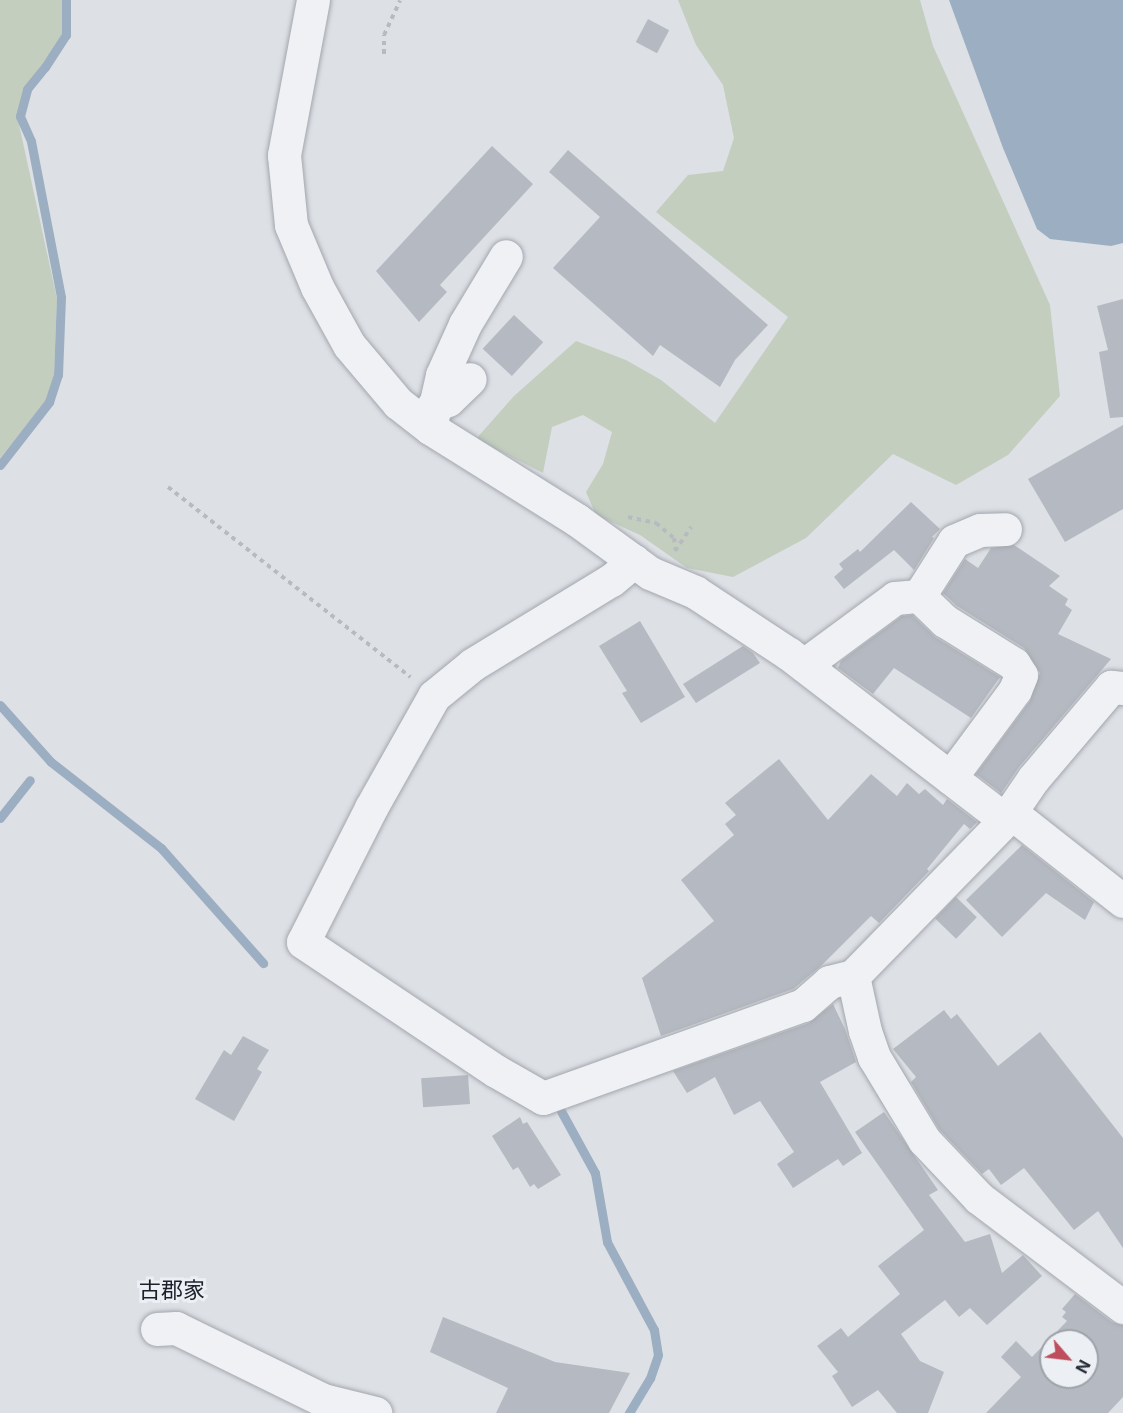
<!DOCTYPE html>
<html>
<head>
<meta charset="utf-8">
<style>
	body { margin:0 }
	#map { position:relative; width:1123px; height:1413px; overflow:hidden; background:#dde0e5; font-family:Inter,"Noto Sans JP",sans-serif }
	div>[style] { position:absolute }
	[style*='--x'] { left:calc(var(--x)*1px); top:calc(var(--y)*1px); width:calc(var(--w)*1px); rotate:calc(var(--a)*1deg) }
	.green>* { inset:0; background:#c3cebf }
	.water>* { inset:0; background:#9caec2 }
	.stream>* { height:9px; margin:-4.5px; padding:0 4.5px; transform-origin:4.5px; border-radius:4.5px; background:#9caec2 }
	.building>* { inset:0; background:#b5b9c1; transform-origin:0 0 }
	.path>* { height:4px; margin-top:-2px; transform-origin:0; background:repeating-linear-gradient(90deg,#b7bbc0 0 4.5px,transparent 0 9px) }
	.roads { filter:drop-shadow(0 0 2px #a3a7ae) drop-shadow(0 0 2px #a3a7ae) }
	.minor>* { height:33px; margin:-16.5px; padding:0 16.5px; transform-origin:16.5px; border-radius:16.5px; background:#eff1f4 }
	span { translate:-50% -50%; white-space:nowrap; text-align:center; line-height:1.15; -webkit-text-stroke:6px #eceff3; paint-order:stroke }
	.quarter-label { font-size:22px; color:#1b202b }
	.north { position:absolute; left:1039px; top:1329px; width:60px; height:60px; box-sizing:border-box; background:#eceff3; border:2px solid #9ea2a9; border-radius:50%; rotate:118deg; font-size:16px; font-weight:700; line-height:24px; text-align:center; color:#282f3a }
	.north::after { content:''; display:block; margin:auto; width:21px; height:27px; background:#be4e5d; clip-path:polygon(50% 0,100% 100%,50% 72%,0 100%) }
</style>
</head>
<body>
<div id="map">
	<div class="green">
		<i style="clip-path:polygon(0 0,64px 0,63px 35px,25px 88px,17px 115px,57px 299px,54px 374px,46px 401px,0 458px)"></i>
		<i style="clip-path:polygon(678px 0,920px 0,933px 46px,1050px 305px,1060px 396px,1008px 455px,956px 485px,893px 454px,806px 538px,733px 577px,687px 568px,640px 535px,596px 515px,586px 492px,603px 464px,612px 432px,583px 415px,552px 427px,543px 473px,476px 439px,514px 396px,576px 341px,626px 360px,661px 380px,715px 423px,788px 317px,656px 212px,688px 175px,723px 171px,734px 138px,723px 85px,696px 45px)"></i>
	</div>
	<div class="water">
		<i style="clip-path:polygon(949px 0,1123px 0,1123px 243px,1111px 246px,1050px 239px,1037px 229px,1003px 148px)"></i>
	</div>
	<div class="stream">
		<i style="--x:0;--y:465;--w:80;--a:-52.1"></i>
		<i style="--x:49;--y:402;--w:28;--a:-72"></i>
		<i style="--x:58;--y:375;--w:78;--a:-87.8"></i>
		<i style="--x:61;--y:297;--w:159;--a:-100.9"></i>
		<i style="--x:31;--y:141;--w:27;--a:-114"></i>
		<i style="--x:20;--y:116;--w:28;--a:-75"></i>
		<i style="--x:27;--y:89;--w:28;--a:-51"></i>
		<i style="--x:45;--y:67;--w:38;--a:-57"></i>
		<i style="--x:66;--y:35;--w:35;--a:-90"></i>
		<i style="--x:0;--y:705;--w:76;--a:48.2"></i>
		<i style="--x:51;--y:762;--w:140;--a:38"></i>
		<i style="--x:161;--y:848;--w:154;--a:48.4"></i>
		<i style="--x:0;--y:818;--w:48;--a:-51.7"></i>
		<i style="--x:561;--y:1111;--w:71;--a:61.3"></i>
		<i style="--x:595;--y:1173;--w:70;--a:80.1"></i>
		<i style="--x:607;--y:1242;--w:100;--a:61.9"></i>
		<i style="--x:654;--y:1330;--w:25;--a:81"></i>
		<i style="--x:658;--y:1355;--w:24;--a:109"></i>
		<i style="--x:650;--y:1378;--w:41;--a:121"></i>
	</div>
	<div class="building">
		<i style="left:648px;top:19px;width:24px;height:26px;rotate:28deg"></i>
		<i style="clip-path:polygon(492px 146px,533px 184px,440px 285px,447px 292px,419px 322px,376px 271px)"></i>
		<i style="clip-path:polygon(568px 150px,768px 325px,735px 360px,720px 387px,660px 345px,653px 356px,553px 268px,600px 217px,549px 172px)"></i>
		<i style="clip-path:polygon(1123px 299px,1123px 417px,1110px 418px,1099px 352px,1108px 350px,1097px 306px)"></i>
		<i style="left:514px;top:315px;width:40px;height:46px;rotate:43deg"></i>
		<i style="clip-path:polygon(1123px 425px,1123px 509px,1065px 542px,1028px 479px)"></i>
		<i style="clip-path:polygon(911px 502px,940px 529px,932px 537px,934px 538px,914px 570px,894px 550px,844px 589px,834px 577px,843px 569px,839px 564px,858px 549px,860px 552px)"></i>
		<i style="clip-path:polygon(1014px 545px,1060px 576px,1049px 586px,1068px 599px,1065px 605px,1072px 610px,1058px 634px,1111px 659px,1019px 767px,1001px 793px,976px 774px,1030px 701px,1040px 673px,1024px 648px,957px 606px,943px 593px,965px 559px,978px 568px,991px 548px)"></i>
		<i style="clip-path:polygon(912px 615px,935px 637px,1000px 677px,971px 718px,894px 668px,873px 694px,838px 668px,841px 661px,902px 616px)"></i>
		<i style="clip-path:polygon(640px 621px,685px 697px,641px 723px,622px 693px,627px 691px,599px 646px)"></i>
		<i style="clip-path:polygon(743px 646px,753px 653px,760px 663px,696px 703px,683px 684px)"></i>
		<i style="clip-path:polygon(779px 759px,828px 820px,871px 774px,897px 796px,907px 783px,919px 794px,925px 789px,943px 805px,947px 799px,977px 822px,970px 829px,964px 824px,927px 869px,929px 871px,879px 923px,871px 916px,822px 965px,793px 989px,661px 1036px,642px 978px,714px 921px,681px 880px,734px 835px,725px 824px,736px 815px,725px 803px)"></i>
		<i style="clip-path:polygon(1022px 845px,1094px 902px,1085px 920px,1046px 893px,1002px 937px,966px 900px)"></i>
		<i style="left:956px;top:897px;width:29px;height:30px;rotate:44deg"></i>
		<i style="clip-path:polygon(833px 1004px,845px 1029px,856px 1062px,820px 1082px,862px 1153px,843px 1166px,838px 1159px,793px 1188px,777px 1164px,794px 1152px,760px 1101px,734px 1115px,715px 1077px,687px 1093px,673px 1071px,809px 1023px)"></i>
		<i style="clip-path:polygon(944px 1010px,951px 1019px,957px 1014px,998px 1066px,1040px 1032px,1123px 1138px,1123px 1248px,1098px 1211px,1074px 1230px,1024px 1168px,1001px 1185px,989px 1169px,982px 1174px,939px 1129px,911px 1082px,916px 1077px,893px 1049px)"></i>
		<i style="clip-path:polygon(243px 1036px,269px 1050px,257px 1069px,262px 1072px,234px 1121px,195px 1099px,224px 1050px,231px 1055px)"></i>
		<i style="left:468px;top:1075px;width:29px;height:47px;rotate:86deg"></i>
		<i style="clip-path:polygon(884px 1112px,938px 1190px,929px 1195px,965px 1242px,990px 1234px,1002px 1273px,1023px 1255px,1042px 1276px,987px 1325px,970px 1308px,959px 1317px,945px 1300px,901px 1334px,920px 1361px,944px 1372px,928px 1413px,897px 1413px,878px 1390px,852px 1407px,832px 1376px,838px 1372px,817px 1346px,841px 1328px,848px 1337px,900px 1294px,878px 1266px,924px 1230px,855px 1132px)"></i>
		<i style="clip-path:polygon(520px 1117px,523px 1124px,527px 1122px,561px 1175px,538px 1189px,534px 1184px,530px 1187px,518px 1167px,513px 1170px,492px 1136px)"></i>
		<i style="clip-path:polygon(evenodd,1075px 1294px,1112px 1322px,1123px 1325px,1123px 1397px,1108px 1413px,986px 1413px,1021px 1377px,1001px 1357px,1016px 1341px,1032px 1357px,1067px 1321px,1062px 1317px,1066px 1312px,1062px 1309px,1075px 1294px,1051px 1341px,1087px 1341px,1087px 1377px,1051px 1377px,1051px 1341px)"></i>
		<i style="clip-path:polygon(443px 1317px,555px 1362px,630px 1373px,609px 1413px,496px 1413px,508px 1388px,430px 1352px)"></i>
	</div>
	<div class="path">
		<i style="--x:384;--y:54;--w:19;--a:-90"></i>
		<i style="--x:384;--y:35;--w:38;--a:-65"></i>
		<i style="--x:168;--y:487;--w:308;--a:38.1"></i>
		<i style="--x:628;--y:517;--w:29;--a:12"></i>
		<i style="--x:656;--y:523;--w:23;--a:40"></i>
		<i style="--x:674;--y:538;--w:12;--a:81"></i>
		<i style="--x:675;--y:551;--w:29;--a:-56"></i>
	</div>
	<div class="roads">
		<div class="minor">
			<i style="--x:313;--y:0;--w:158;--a:100.6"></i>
			<i style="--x:284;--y:155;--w:70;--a:84.3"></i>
			<i style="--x:291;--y:225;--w:67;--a:67.2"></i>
			<i style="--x:317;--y:287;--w:66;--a:61.1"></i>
			<i style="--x:349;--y:345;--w:76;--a:49.8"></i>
			<i style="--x:398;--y:403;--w:41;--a:38"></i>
			<i style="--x:430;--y:428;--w:173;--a:32"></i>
			<i style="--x:577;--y:520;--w:90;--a:36"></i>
			<i style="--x:650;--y:573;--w:49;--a:22.9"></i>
			<i style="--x:695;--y:592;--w:113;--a:33.4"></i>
			<i style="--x:789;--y:654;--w:272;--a:37.5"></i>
			<i style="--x:433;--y:406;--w:16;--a:-22"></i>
			<i style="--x:448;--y:400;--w:30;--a:-44"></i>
			<i style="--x:430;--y:428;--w:54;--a:-77.2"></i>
			<i style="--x:442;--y:375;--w:56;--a:-65.7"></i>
			<i style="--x:465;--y:324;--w:79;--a:-58.9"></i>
			<i style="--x:634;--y:561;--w:30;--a:140"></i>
			<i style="--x:611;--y:580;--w:163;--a:148.6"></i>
			<i style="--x:472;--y:665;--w:49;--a:140.8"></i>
			<i style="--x:434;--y:696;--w:129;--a:119.4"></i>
			<i style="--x:371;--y:808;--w:150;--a:116.9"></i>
			<i style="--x:303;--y:942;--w:232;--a:33.8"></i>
			<i style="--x:496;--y:1071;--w:54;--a:29.9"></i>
			<i style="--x:543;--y:1098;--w:276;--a:-19.7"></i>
			<i style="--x:803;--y:1005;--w:35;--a:-41"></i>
			<i style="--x:829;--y:982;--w:25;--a:-14"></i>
			<i style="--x:853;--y:976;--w:218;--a:-45.7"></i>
			<i style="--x:1005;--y:820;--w:50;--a:-55.7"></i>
			<i style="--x:1033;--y:779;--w:121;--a:-49.7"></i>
			<i style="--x:1111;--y:687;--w:12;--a:5"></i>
			<i style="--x:919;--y:596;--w:36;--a:44"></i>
			<i style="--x:945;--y:621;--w:81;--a:31.9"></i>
			<i style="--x:1014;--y:664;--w:13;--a:58"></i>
			<i style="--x:1021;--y:675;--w:16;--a:112"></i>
			<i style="--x:1015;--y:690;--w:109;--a:126.5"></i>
			<i style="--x:804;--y:665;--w:113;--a:-36.4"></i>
			<i style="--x:895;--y:598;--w:24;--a:-5"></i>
			<i style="--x:919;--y:596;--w:65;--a:-57.5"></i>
			<i style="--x:954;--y:541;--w:28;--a:-23"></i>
			<i style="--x:980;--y:530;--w:25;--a:-2"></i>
			<i style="--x:1010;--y:812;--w:144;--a:38.2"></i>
			<i style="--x:853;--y:976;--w:56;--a:77.7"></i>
			<i style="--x:865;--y:1031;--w:28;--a:71"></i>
			<i style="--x:874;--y:1057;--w:97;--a:58.9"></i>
			<i style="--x:924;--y:1140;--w:80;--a:46.5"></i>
			<i style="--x:979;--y:1198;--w:181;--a:37.1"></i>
			<i style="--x:157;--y:1329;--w:19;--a:-3"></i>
			<i style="--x:176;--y:1328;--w:164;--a:26.1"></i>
			<i style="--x:323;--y:1400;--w:54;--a:14"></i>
		</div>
	</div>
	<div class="quarter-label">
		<span style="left:172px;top:1291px">古郡家</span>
	</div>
	<div class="north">N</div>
</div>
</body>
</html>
